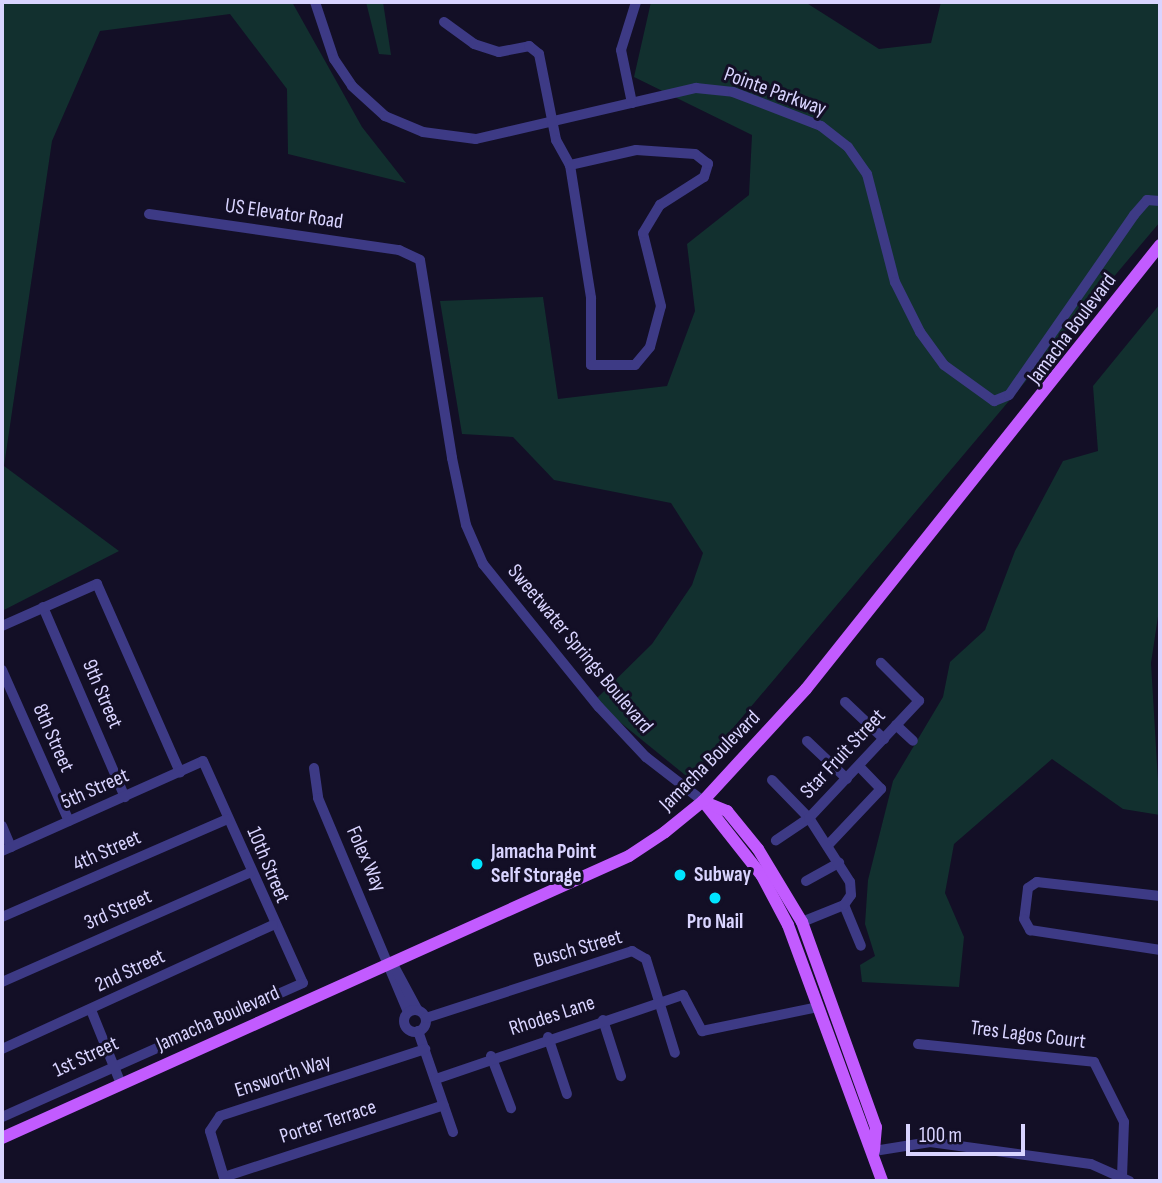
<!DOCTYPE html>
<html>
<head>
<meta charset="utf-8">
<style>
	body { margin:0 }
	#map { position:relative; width:1162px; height:1183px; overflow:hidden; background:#130f26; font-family:"Sofia Sans Condensed",sans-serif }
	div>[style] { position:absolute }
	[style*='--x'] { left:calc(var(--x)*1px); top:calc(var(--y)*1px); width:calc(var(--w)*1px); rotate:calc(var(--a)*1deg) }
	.green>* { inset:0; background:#12302f }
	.minor>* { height:10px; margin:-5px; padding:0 5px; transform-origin:5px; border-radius:5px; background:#3d3a85 }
	.minor>.ring { margin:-5px; padding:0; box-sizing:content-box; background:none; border:10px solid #3d3a85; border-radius:50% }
	.major>* { height:12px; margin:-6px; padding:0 6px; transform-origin:6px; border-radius:6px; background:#c25bff }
	.dots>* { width:19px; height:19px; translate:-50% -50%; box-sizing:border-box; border:4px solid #130f26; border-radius:50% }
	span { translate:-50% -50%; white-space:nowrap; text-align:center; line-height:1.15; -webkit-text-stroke:6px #130f26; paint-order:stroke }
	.street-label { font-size:21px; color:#d9d4ff }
	.poi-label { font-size:21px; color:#d9d4ff; font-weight:700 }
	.left { translate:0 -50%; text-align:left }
	.frame { position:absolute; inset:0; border:4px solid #d9d4ff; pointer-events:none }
	.scale { position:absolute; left:906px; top:1124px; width:119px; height:32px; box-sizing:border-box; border:4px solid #d9d4ff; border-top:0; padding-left:9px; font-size:21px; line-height:24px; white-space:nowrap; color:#d9d4ff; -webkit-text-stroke:5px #130f26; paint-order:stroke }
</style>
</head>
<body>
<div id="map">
	<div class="green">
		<i style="clip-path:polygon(2px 2px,292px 2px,362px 127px,406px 183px,288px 154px,287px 89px,230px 14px,100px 31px,52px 141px,4px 466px,119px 551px,2px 611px)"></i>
		<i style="clip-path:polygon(366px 2px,383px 2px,391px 55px,379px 54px)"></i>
		<i style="clip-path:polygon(651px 2px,805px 2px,879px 49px,931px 43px,941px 2px,1160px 2px,1160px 222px,690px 779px,594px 701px,652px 644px,692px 585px,703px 553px,671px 503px,554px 480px,513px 437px,462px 434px,440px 301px,543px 297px,558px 399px,667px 386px,695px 311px,687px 244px,749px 195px,752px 135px,634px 77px)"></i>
		<i style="clip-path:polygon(1160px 304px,1160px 603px,1151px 663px,1160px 815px,1123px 809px,1052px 759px,954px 844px,945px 893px,964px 937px,959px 987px,862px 982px,860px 965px,875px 956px,865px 924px,868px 880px,893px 781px,943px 697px,950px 662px,985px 630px,1015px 551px,1063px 461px,1098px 451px,1093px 386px)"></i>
	</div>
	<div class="minor">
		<i style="--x:315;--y:2;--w:60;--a:71.6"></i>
		<i style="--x:334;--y:59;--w:32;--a:56"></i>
		<i style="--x:352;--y:86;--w:45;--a:42.3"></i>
		<i style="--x:385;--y:116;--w:41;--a:22.8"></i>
		<i style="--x:423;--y:132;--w:53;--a:7.5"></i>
		<i style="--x:476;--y:139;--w:226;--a:-13.1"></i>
		<i style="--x:696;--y:88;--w:37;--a:6"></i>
		<i style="--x:733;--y:92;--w:94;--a:21.1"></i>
		<i style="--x:821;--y:126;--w:34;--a:38"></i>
		<i style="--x:848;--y:147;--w:33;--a:55"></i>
		<i style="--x:867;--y:174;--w:112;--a:75.5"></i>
		<i style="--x:895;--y:282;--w:56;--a:63.4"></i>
		<i style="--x:920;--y:332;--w:41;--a:54"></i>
		<i style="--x:944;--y:365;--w:62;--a:35.8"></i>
		<i style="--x:994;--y:401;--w:16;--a:-22"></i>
		<i style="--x:1009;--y:395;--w:219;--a:-55.2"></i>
		<i style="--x:1134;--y:215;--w:20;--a:-49"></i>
		<i style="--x:1147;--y:200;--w:13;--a:4"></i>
		<i style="--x:444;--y:22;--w:37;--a:36"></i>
		<i style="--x:474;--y:44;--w:26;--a:18"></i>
		<i style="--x:499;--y:52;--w:31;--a:-11"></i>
		<i style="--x:529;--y:46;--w:13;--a:39"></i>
		<i style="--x:539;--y:54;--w:88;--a:78.8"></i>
		<i style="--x:556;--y:140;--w:29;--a:61"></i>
		<i style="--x:570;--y:165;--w:135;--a:81"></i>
		<i style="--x:591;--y:298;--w:67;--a:90"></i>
		<i style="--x:591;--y:365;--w:44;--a:0"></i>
		<i style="--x:635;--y:365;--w:23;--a:-50"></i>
		<i style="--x:650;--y:347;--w:42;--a:-75"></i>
		<i style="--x:661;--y:306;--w:75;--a:-103.9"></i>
		<i style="--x:643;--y:233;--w:33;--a:-59"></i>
		<i style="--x:660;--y:205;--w:52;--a:-32.5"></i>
		<i style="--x:704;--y:177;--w:14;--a:-73"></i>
		<i style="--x:708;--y:164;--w:16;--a:-142"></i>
		<i style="--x:695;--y:154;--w:59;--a:-176.1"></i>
		<i style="--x:636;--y:150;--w:68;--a:167.2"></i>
		<i style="--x:632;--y:103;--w:54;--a:-101.7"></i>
		<i style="--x:621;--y:50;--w:50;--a:-72.6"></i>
		<i style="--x:149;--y:214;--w:253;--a:8.2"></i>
		<i style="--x:399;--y:250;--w:23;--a:25"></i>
		<i style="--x:420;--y:260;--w:201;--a:80.8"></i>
		<i style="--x:452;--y:458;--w:68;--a:78.2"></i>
		<i style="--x:466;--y:525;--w:43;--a:66.4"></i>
		<i style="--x:483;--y:564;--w:184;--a:51"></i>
		<i style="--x:599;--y:707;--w:69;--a:46.8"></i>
		<i style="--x:646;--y:757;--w:72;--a:37.7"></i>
		<i style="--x:43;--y:607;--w:207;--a:66.7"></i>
		<i style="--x:2;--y:626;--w:104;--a:-23.9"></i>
		<i style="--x:97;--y:584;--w:206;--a:66.2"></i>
		<i style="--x:2;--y:670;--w:165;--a:66.1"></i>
		<i style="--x:845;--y:702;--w:54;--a:43.5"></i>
		<i style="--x:896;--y:725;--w:23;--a:43"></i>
		<i style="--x:807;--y:741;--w:55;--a:43.5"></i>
		<i style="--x:314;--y:768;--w:30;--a:82"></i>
		<i style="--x:318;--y:798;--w:232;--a:67.2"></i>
		<i style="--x:772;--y:780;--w:53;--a:45.8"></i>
		<i style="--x:809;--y:818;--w:40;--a:146"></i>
		<i style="--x:2;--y:826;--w:23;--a:67"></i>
		<i style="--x:829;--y:844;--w:76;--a:-46.6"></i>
		<i style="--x:881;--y:789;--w:32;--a:-134"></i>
		<i style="--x:2;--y:851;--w:220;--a:-24.1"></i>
		<i style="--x:203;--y:761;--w:243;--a:65.8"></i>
		<i style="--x:303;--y:983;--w:329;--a:156"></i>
		<i style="--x:806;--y:881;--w:38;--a:-29"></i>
		<i style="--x:1160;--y:896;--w:124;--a:-173.5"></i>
		<i style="--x:1037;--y:882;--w:11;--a:146"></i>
		<i style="--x:1028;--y:888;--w:31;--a:97"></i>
		<i style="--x:1024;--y:919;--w:13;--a:61"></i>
		<i style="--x:1030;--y:930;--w:132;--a:8.7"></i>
		<i style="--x:844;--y:905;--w:44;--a:67.5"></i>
		<i style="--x:2;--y:917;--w:245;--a:-23.5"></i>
		<i style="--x:802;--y:922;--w:45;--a:-22"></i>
		<i style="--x:844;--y:905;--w:12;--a:-55"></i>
		<i style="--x:851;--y:895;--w:13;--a:-94"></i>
		<i style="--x:850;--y:882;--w:76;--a:-122.6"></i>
		<i style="--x:809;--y:818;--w:161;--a:-46.8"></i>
		<i style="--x:919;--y:701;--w:54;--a:-135"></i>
		<i style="--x:395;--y:968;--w:47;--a:61.8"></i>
		<i style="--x:2;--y:982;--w:272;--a:-23.8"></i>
		<i class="ring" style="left:404px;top:1010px;width:12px;height:12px"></i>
		<i style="--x:91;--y:1010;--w:80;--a:67.9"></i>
		<i style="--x:426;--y:1018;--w:217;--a:-18"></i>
		<i style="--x:632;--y:951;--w:16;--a:30"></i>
		<i style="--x:646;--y:959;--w:98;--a:72.9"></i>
		<i style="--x:603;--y:1020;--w:59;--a:72.2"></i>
		<i style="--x:418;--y:1031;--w:107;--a:70.9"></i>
		<i style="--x:548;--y:1037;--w:60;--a:71.6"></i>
		<i style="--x:918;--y:1044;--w:177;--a:5.8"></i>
		<i style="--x:1094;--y:1062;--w:67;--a:63.4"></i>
		<i style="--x:1124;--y:1122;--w:55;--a:92.1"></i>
		<i style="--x:2;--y:1049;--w:298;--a:-24.6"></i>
		<i style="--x:491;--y:1056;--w:56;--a:69"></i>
		<i style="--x:436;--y:1079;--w:261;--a:-18.8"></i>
		<i style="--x:683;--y:995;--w:41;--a:62.2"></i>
		<i style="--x:702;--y:1031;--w:118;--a:-11.7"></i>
		<i style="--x:874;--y:1151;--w:57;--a:-9.1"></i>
		<i style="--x:930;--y:1142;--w:162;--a:7.8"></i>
		<i style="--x:1091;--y:1164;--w:42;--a:24.1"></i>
		<i style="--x:224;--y:1177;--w:231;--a:-18.1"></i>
		<i style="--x:225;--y:1181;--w:52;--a:-106.7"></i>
		<i style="--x:210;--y:1131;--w:18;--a:-56"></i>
		<i style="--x:220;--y:1116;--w:216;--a:-18.1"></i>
	</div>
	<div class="major">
		<i style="--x:703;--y:801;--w:95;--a:51.8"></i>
		<i style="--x:762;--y:876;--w:55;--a:62"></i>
		<i style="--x:788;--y:925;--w:273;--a:69.8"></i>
		<i style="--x:707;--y:803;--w:22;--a:22"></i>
		<i style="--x:727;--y:811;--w:49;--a:50.8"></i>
		<i style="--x:758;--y:849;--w:85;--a:58.9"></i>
		<i style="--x:802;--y:922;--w:218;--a:70.2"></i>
		<i style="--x:876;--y:1127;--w:24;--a:95"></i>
		<i style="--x:2;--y:1138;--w:687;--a:-24.22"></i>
		<i style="--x:629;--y:856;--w:43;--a:-33.7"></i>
		<i style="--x:665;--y:832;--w:49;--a:-39.2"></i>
		<i style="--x:703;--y:801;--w:152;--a:-47.4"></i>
		<i style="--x:806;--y:689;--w:568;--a:-51.43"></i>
	</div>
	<div class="dots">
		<i style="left:477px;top:864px;background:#00e5ff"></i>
		<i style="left:680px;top:875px;background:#00e5ff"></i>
		<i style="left:715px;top:898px;background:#00e5ff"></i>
	</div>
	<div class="street-label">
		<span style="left:775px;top:92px;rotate:20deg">Pointe Parkway</span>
		<span style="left:284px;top:214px;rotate:8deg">US Elevator Road</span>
		<span style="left:1072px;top:329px;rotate:-53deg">Jamacha Boulevard</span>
		<span style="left:580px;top:649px;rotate:50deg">Sweetwater Springs Boulevard</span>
		<span style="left:102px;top:694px;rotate:67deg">9th Street</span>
		<span style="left:53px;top:738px;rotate:66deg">8th Street</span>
		<span style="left:843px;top:754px;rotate:-47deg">Star Fruit Street</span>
		<span style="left:710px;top:761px;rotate:-45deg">Jamacha Boulevard</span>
		<span style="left:95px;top:789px;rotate:-24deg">5th Street</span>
		<span style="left:107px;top:851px;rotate:-24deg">4th Street</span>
		<span style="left:366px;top:859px;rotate:66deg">Folex Way</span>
		<span style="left:268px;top:865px;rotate:67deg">10th Street</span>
		<span style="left:118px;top:910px;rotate:-24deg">3rd Street</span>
		<span style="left:578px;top:949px;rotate:-16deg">Busch Street</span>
		<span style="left:130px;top:971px;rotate:-25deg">2nd Street</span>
		<span style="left:552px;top:1016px;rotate:-18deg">Rhodes Lane</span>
		<span style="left:218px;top:1019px;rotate:-24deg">Jamacha Boulevard</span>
		<span style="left:1028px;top:1035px;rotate:7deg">Tres Lagos Court</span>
		<span style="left:86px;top:1057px;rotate:-25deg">1st Street</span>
		<span style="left:283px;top:1076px;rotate:-18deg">Ensworth Way</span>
		<span style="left:328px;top:1122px;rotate:-18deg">Porter Terrace</span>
	</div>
	<div class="poi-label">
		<span class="left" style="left:491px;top:864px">Jamacha Point<br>Self Storage</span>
		<span class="left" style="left:694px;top:875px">Subway</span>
		<span style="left:715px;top:922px">Pro Nail</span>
	</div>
	<div class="frame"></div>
	<div class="scale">100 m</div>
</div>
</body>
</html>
